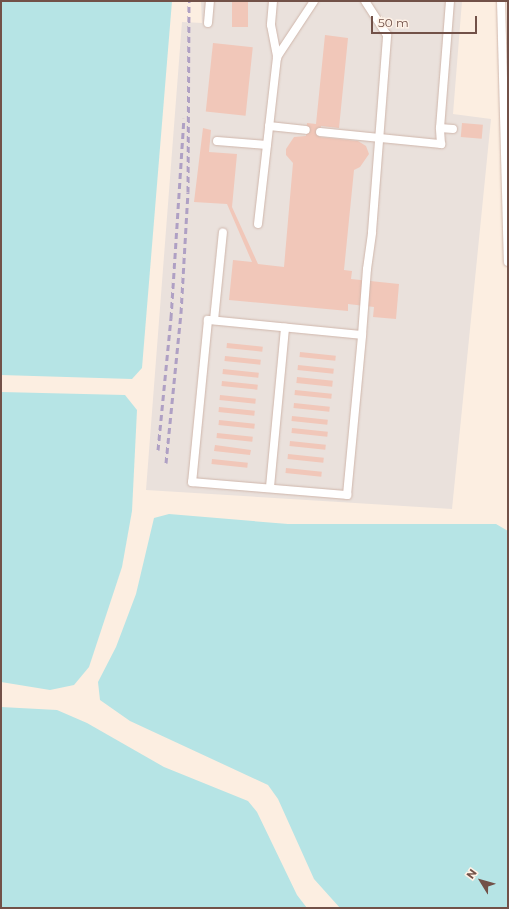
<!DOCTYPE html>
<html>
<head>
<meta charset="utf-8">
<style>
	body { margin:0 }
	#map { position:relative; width:509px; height:909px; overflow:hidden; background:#fceee1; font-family:Montserrat,sans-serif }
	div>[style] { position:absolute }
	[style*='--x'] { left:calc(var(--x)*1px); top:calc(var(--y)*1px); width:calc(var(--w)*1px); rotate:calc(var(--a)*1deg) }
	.industrial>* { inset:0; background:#eae1dc }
	.water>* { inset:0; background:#b6e4e5 }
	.building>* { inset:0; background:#f1c7b9; transform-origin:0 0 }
	.roads { filter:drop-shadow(0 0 1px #cfb6ab) drop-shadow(0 0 1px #cfb6ab) }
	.lane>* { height:8px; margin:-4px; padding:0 4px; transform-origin:4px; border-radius:4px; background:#fff }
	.rail>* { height:3px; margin-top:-1.5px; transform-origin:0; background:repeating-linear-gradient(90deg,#afa0c4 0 6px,transparent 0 10px) }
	span { translate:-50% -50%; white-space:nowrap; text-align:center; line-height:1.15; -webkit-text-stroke:3px #fff2e7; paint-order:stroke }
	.frame { position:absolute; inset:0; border:2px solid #725148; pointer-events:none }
	.north { position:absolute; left:461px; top:861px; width:40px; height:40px; -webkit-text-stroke:3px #fff2e7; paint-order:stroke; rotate:307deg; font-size:11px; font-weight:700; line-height:16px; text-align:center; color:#725148 }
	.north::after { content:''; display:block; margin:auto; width:14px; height:18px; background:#725148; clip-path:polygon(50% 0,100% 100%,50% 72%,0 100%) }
	.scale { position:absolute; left:371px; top:16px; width:106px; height:18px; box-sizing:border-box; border:2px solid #725148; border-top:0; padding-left:5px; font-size:12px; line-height:14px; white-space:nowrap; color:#725148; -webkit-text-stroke:3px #fff2e7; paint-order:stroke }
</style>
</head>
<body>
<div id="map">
	<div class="industrial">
		<i style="clip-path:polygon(201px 1px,462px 1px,453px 114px,491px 119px,452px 509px,146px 490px,182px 22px,202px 23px)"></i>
	</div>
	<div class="water">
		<i style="clip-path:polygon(1px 1px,172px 1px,142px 368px,132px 379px,1px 375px)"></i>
		<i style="clip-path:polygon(1px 392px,125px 395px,137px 410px,132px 511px,122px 567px,89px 667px,74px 685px,50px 690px,1px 682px)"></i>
		<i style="clip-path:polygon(169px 514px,288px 524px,496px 524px,508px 531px,508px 908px,340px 908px,314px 879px,278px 799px,268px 785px,130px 721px,100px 700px,98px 682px,116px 647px,136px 594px,154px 518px)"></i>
		<i style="clip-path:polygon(1px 707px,57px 710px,87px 723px,164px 767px,248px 801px,257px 812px,297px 895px,307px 908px,1px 908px)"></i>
	</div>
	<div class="building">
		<i style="left:232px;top:1px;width:16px;height:26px"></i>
		<i style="clip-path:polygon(325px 35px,348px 38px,339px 128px,321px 126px,319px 137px,358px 141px,366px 146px,369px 154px,360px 167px,354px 170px,344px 270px,352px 271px,351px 279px,399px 284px,396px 319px,373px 317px,374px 307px,348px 304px,348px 311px,229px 300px,233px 260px,252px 262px,227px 204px,194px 202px,203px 128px,211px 130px,209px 152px,237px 154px,232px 207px,258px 264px,284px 267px,293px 163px,286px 155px,286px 149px,294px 137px,306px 136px,307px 123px,316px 124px)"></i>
		<i style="left:213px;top:43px;width:40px;height:69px;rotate:6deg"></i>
		<i style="left:462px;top:123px;width:21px;height:14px;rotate:5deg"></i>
		<i style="left:227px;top:343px;width:36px;height:5px;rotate:6deg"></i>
		<i style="left:300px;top:352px;width:36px;height:5px;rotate:6deg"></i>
		<i style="left:225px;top:356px;width:36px;height:5px;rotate:6deg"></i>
		<i style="left:298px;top:365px;width:36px;height:5px;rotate:6deg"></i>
		<i style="left:223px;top:369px;width:36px;height:5px;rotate:6deg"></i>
		<i style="left:297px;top:377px;width:36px;height:6px;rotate:6deg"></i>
		<i style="left:222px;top:381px;width:36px;height:5px;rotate:6deg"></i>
		<i style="left:295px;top:390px;width:37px;height:5px;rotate:6deg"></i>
		<i style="left:220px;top:395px;width:36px;height:5px;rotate:6deg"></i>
		<i style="left:294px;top:403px;width:36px;height:5px;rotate:6deg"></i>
		<i style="left:219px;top:407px;width:36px;height:5px;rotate:6deg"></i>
		<i style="left:292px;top:416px;width:36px;height:5px;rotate:6deg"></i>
		<i style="left:219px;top:420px;width:36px;height:5px;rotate:6deg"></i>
		<i style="left:292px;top:428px;width:36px;height:5px;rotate:6deg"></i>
		<i style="left:217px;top:433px;width:36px;height:5px;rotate:6deg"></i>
		<i style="left:290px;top:441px;width:36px;height:5px;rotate:6deg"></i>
		<i style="clip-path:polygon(215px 445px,251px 450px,250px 455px,214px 451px)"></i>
		<i style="left:288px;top:454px;width:36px;height:5px;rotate:6deg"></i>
		<i style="left:212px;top:459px;width:36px;height:5px;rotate:6deg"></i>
		<i style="left:286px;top:468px;width:36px;height:5px;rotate:6deg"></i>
	</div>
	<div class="roads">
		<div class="lane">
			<i style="--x:273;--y:1;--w:24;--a:95"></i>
			<i style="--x:271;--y:25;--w:33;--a:79"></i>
			<i style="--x:450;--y:1;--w:127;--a:94.5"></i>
			<i style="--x:440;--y:128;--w:13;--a:4"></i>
			<i style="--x:501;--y:1;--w:261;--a:88.5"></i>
			<i style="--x:208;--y:23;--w:22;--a:-85"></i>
			<i style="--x:269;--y:126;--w:37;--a:6"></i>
			<i style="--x:320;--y:132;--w:122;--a:5.7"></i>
			<i style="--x:441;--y:144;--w:16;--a:-94"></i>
			<i style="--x:217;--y:141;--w:50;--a:4.6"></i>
			<i style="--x:258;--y:224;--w:168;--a:-83.5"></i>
			<i style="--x:277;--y:57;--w:67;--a:-56.5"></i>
			<i style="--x:214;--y:320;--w:88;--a:-84.2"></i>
			<i style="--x:362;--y:335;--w:155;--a:-174.4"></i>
			<i style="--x:208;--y:320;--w:163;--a:95.6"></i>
			<i style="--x:192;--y:482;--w:156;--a:4.8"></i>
			<i style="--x:347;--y:495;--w:161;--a:-84.6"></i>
			<i style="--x:362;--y:335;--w:66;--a:-85.7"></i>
			<i style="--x:367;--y:269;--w:37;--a:-82"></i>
			<i style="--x:372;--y:232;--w:198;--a:-85.6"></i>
			<i style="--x:387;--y:35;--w:40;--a:-122.9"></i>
			<i style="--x:270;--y:487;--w:160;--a:-84.6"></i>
		</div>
	</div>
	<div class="rail">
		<i style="--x:158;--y:450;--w:133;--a:-84.4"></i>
		<i style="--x:171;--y:318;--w:200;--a:-86.3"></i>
		<i style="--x:166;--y:463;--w:151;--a:-84.3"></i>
		<i style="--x:181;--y:313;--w:121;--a:-86.7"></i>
		<i style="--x:188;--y:192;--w:191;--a:-89.7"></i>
	</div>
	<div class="frame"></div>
	<div class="north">N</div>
	<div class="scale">50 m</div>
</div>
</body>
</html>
